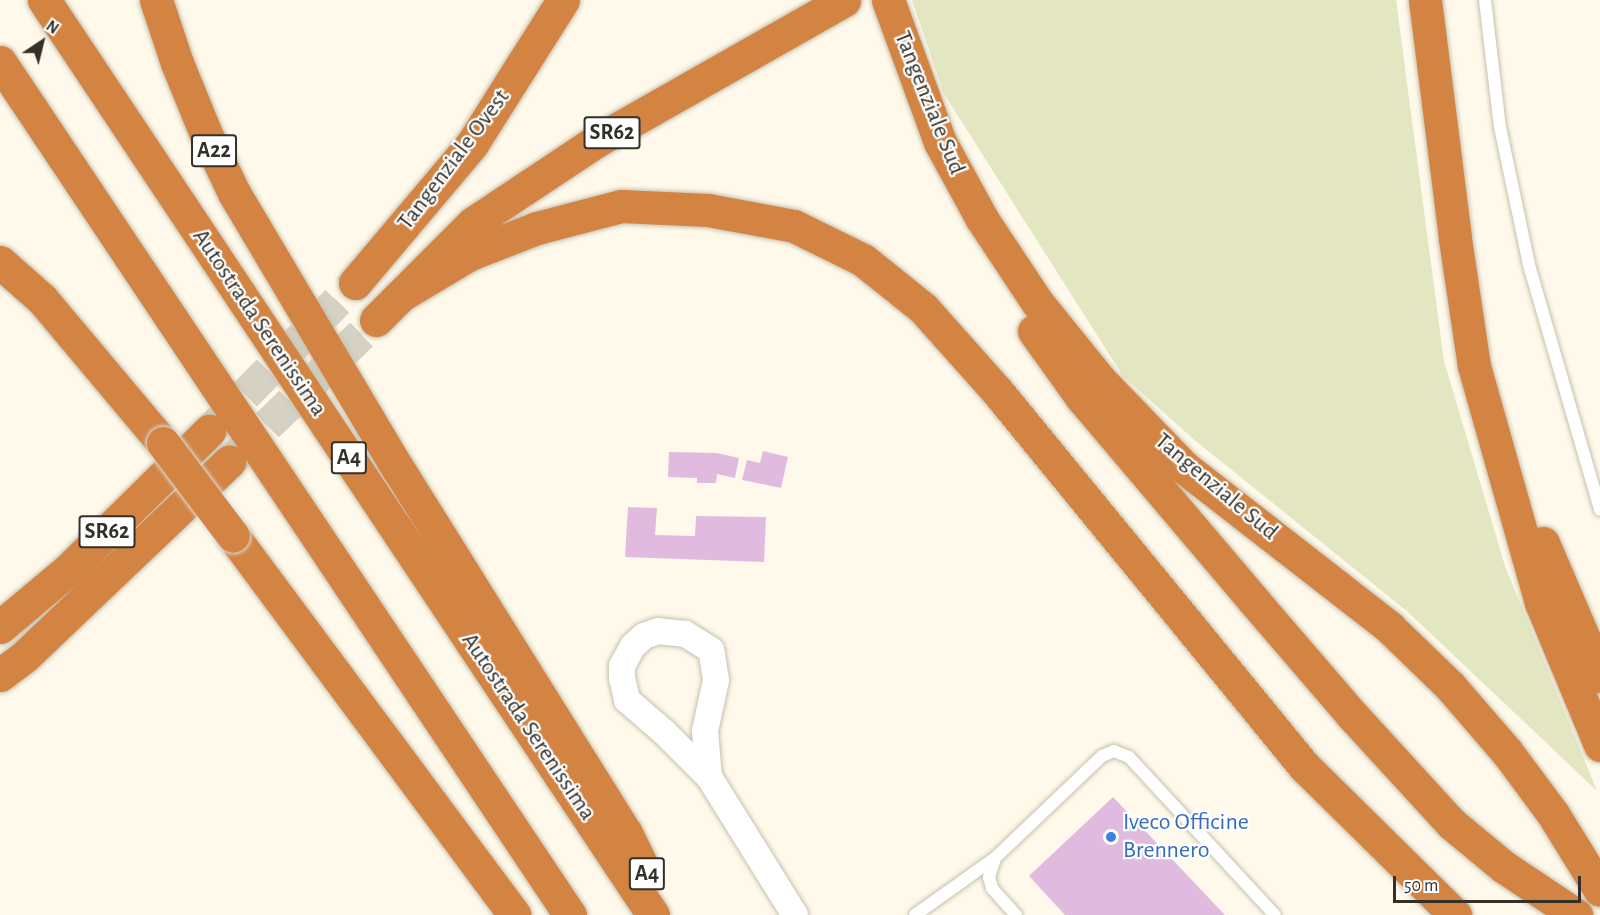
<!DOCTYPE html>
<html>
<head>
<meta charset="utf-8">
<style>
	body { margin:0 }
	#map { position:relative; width:1600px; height:915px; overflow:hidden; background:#fef9ea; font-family:"Alegreya Sans",sans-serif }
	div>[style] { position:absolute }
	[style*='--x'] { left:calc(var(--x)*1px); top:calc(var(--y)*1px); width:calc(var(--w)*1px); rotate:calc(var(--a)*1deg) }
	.green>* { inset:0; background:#e3e7c1 }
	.building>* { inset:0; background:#e1bae0 }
	.highway-tunnel>* { height:33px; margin-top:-16.5px; transform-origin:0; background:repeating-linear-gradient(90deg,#d5d1c3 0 33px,transparent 0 49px) }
	.roads { filter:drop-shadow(0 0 2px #c7c0af) drop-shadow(0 0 2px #c7c0af) }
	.lane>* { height:12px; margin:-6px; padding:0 6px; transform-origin:6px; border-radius:6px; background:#fff }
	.street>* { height:26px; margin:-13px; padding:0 13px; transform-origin:13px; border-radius:13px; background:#fff }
	.highway>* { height:33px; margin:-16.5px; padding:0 16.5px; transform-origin:16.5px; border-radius:16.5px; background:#d38342 }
	.bridges { filter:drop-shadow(0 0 2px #dadad8) drop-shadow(0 0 2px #dadad8) }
	.highway-bridge>* { height:33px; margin:-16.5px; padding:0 16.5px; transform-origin:16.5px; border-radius:16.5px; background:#d38342 }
	.dots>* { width:16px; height:16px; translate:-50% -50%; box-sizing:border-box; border:3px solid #fff; border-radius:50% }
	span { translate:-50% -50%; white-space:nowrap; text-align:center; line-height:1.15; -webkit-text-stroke:4.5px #fff; paint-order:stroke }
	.shield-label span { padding:2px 4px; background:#fff; border:2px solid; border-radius:4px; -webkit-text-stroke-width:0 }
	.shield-label { font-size:22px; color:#323029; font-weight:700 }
	.street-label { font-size:24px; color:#323029 }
	.shop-label { font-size:24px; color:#366cbe }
	.left { translate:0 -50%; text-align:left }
	.north { position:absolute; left:12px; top:12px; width:60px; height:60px; -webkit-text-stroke:4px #fff; paint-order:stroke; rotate:35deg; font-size:16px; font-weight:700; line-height:24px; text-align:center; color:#323029 }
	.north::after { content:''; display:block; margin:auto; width:21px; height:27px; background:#323029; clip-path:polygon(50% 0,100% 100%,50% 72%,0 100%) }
	.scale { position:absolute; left:1393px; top:876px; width:188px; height:27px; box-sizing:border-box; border:3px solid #323029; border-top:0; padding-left:8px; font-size:18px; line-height:21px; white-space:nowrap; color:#323029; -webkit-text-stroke:4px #fff; paint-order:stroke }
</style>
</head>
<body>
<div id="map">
	<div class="green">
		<i style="clip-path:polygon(912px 0,1396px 0,1444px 361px,1505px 566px,1597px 791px,1408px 612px,1192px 438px,1123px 376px,944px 94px)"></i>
	</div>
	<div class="building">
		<i style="clip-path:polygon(763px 451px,788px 457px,781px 488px,742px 480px,747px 460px,760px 463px)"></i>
		<i style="clip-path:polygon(669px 452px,717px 453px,739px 458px,735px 478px,717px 474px,716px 483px,697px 483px,697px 478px,668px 477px)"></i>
		<i style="clip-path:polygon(628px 507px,657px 508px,655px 535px,695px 536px,696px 516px,766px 517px,764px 562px,625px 557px)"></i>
		<i style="clip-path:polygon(1113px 797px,1225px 915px,1065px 915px,1029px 876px)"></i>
	</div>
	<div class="highway-tunnel">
		<i style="--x:211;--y:429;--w:205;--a:-45.4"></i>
		<i style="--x:232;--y:459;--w:200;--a:-44"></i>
	</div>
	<div class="roads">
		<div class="lane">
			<i style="--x:1485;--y:0;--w:128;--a:83.3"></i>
			<i style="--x:1500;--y:127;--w:141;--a:78.1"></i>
			<i style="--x:1529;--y:265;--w:255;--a:73.8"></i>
			<i style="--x:915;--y:915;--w:98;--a:-35.5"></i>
			<i style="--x:1016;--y:915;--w:36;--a:-132"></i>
			<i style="--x:992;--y:888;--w:11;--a:-105"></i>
			<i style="--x:989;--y:877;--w:20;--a:-72"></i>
			<i style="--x:995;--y:858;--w:148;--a:-43.6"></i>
			<i style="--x:1102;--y:756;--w:13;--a:-23"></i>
			<i style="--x:1114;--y:751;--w:16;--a:22"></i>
			<i style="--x:1129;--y:757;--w:215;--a:47.3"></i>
		</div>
		<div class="street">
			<i style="--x:709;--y:777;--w:46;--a:-95"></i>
			<i style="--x:705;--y:731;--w:52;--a:-77.8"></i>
			<i style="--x:716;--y:680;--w:30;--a:-99"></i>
			<i style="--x:711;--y:650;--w:31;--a:-148"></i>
			<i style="--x:685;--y:634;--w:27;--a:-174"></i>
			<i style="--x:658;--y:631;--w:15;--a:160"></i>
			<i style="--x:644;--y:636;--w:15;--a:138"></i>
			<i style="--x:633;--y:646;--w:23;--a:119"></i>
			<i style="--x:622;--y:666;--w:12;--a:90"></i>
			<i style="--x:622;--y:678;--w:23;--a:77"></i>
			<i style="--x:627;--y:700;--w:49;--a:40.9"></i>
			<i style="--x:664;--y:732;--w:64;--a:45"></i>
			<i style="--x:709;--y:777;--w:163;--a:58.1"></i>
		</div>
		<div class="highway">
			<i style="--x:44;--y:0;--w:1099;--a:56.35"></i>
			<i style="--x:156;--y:0;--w:66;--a:71.6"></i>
			<i style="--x:177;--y:63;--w:77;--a:67.8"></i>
			<i style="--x:206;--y:134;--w:65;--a:64.6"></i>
			<i style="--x:234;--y:193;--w:319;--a:59.3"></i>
			<i style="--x:397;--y:467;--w:432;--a:58"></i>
			<i style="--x:626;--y:833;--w:41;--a:64.1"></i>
			<i style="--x:888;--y:0;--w:151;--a:69.9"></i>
			<i style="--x:940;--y:142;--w:88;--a:61.4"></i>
			<i style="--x:982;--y:219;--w:100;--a:56.5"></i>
			<i style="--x:1037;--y:302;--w:100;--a:51.1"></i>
			<i style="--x:1100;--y:380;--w:122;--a:46"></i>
			<i style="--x:1185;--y:468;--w:259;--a:37.9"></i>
			<i style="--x:1389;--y:627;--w:85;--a:44"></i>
			<i style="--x:1450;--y:686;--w:87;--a:49.2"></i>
			<i style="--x:1507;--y:752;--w:77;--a:53.4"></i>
			<i style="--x:1553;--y:814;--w:89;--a:58.3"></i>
			<i style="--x:1425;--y:0;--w:241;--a:82.8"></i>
			<i style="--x:1455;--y:239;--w:128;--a:81.5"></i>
			<i style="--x:1474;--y:366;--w:246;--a:74.2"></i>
			<i style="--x:1541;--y:603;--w:154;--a:67.4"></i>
			<i style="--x:0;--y:62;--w:1026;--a:56.25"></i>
			<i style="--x:0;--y:262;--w:56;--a:41.4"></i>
			<i style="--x:42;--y:299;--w:188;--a:50"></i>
			<i style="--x:355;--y:283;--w:182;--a:-49.9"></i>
			<i style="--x:472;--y:144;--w:170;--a:-57.7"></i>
			<i style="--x:401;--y:295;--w:80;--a:-30.7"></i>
			<i style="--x:470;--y:254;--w:72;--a:-21.2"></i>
			<i style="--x:537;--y:228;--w:87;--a:-14.7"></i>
			<i style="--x:621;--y:206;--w:87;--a:2.6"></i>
			<i style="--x:708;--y:210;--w:87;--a:10.5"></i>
			<i style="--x:794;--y:226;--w:77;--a:26.2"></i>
			<i style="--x:863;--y:260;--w:77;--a:38.7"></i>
			<i style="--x:923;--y:308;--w:111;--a:48.3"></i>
			<i style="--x:997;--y:391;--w:486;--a:50.7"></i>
			<i style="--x:1305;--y:767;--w:211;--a:44.6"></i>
			<i style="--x:376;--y:320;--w:137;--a:-45"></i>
			<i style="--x:473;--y:223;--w:150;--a:-33.6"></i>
			<i style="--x:598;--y:140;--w:283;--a:-29.6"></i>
			<i style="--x:1034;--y:331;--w:82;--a:54.4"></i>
			<i style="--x:1082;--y:398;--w:266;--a:49.7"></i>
			<i style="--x:1254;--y:601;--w:150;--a:49.3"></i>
			<i style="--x:1352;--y:715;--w:148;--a:47.5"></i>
			<i style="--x:1452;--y:824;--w:67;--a:39.6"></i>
			<i style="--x:1504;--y:867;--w:87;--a:33.7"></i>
			<i style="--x:233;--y:536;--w:472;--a:53.4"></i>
			<i style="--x:1543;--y:543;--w:145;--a:66.8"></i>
			<i style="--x:0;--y:627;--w:90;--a:-40"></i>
			<i style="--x:69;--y:569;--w:197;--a:-44.6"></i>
			<i style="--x:0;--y:675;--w:31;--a:-37"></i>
			<i style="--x:25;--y:656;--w:282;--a:-43.6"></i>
		</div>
	</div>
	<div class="bridges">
		<div class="highway-bridge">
			<i style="--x:163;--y:443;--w:116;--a:53"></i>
		</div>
	</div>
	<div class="dots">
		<i style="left:1111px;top:837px;background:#3f7fe0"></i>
	</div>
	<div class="shield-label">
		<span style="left:612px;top:133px">SR62</span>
		<span style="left:214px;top:151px">A22</span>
		<span style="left:349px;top:458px">A4</span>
		<span style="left:107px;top:532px">SR62</span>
		<span style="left:647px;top:874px">A4</span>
	</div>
	<div class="street-label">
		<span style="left:929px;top:103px;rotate:68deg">Tangenziale Sud</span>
		<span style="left:454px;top:160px;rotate:-53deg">Tangenziale Ovest</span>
		<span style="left:259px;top:323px;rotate:56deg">Autostrada Serenissima</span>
		<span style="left:1216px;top:487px;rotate:40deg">Tangenziale Sud</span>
		<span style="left:528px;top:727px;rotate:56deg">Autostrada Serenissima</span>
	</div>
	<div class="shop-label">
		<span class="left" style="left:1123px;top:837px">Iveco Officine<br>Brennero</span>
	</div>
	<div class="north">N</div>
	<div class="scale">50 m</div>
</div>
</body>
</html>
